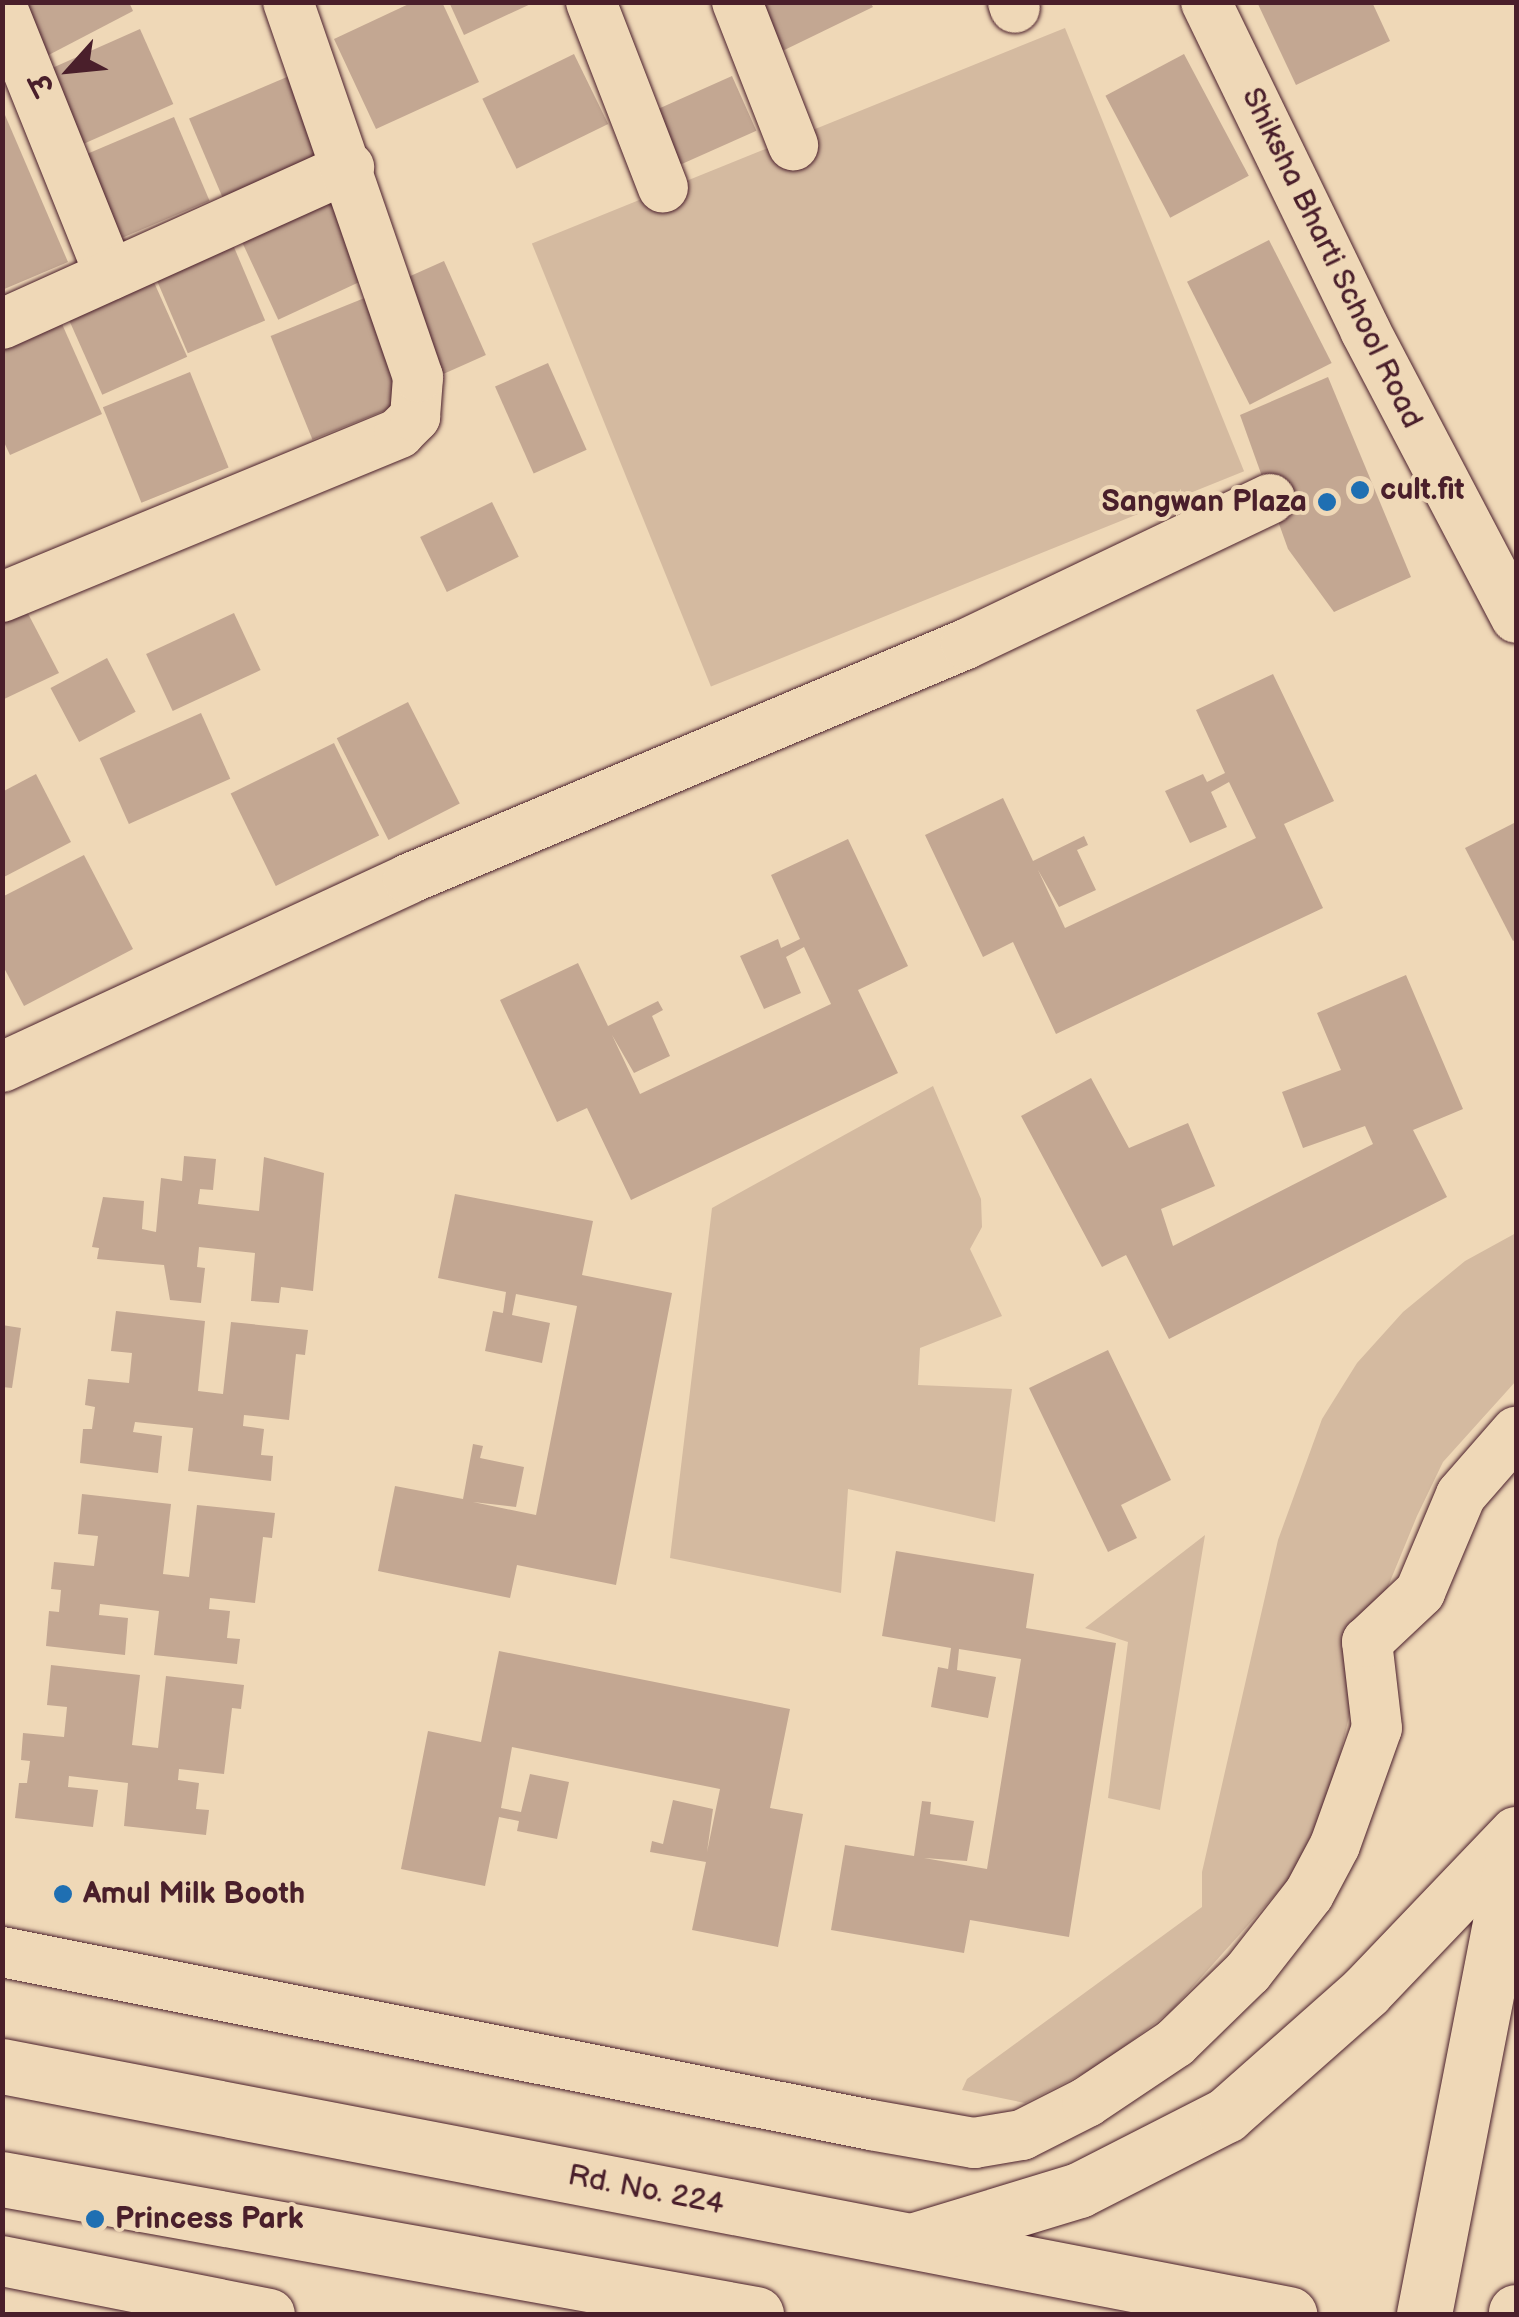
<!DOCTYPE html>
<html>
<head>
<meta charset="utf-8">
<style>
	body { margin:0 }
	#map { position:relative; width:1519px; height:2317px; overflow:hidden; background:#efd8b7; font-family:"Balsamiq Sans","Playpen Sans Deva",sans-serif }
	div>[style] { position:absolute }
	[style*='--x'] { left:calc(var(--x)*1px); top:calc(var(--y)*1px); width:calc(var(--w)*1px); rotate:calc(var(--a)*1deg) }
	.green>* { inset:0; background:#d4baa0; transform-origin:0 0 }
	.building>* { inset:0; background:#c3a792; transform-origin:0 0 }
	.roads { filter:drop-shadow(0 0 2px #4a1f2b) drop-shadow(0 0 2px #4a1f2b) }
	.street>* { height:50px; margin:-25px; padding:0 25px; transform-origin:25px; border-radius:25px; background:#efd8b7 }
	.secondary>* { height:55px; margin:-27.5px; padding:0 27.5px; transform-origin:27.5px; border-radius:27.5px; background:#efd8b7 }
	.dots>* { width:28px; height:28px; translate:-50% -50%; box-sizing:border-box; border:5px solid #efd8b7; border-radius:50% }
	span { translate:-50% -50%; white-space:nowrap; text-align:center; line-height:1.15; -webkit-text-stroke:8px #efd8b7; paint-order:stroke }
	.street-label { font-size:30px; color:#4a1f2b }
	.poi-label { font-size:30px; color:#4a1f2b; font-weight:700 }
	.left { translate:0 -50%; text-align:left }
	.right { translate:-100% -50%; text-align:right }
	.frame { position:absolute; inset:0; border:5px solid #4a1f2b; pointer-events:none }
	.north { position:absolute; left:20px; top:20px; width:100px; height:100px; -webkit-text-stroke:8px #efd8b7; paint-order:stroke; rotate:243deg; font-size:28px; font-weight:700; line-height:40px; text-align:center; color:#4a1f2b }
	.north::after { content:''; display:block; margin:auto; width:35px; height:45px; background:#4a1f2b; clip-path:polygon(50% 0,100% 100%,50% 72%,0 100%) }
</style>
</head>
<body>
<div id="map">
	<div class="green">
		<i style="left:1065px;top:28px;width:478px;height:575px;rotate:68deg"></i>
		<i style="clip-path:polygon(933px 1086px,981px 1199px,982px 1227px,970px 1249px,1002px 1316px,920px 1348px,918px 1385px,1012px 1389px,995px 1522px,848px 1489px,841px 1593px,670px 1558px,712px 1208px)"></i>
		<i style="clip-path:polygon(1516px 1233px,1516px 1381px,1443px 1462px,1417px 1516px,1368px 1635px,1331px 1794px,1291px 1877px,1171px 2011px,1100px 2065px,1025px 2103px,962px 2090px,967px 2079px,1202px 1907px,1202px 1872px,1278px 1540px,1322px 1419px,1357px 1363px,1403px 1312px,1465px 1261px)"></i>
		<i style="clip-path:polygon(1205px 1535px,1160px 1810px,1108px 1798px,1128px 1642px,1085px 1628px)"></i>
	</div>
	<div class="building">
		<i style="clip-path:polygon(12px 2px,129px 2px,133px 11px,41px 59px)"></i>
		<i style="clip-path:polygon(413px 2px,442px 2px,479px 82px,376px 129px,334px 39px)"></i>
		<i style="clip-path:polygon(449px 2px,535px 2px,464px 35px)"></i>
		<i style="clip-path:polygon(746px 2px,870px 2px,873px 7px,772px 56px)"></i>
		<i style="clip-path:polygon(1257px 2px,1372px 2px,1390px 41px,1296px 85px)"></i>
		<i style="left:140px;top:29px;width:82px;height:106px;rotate:66deg"></i>
		<i style="left:574px;top:54px;width:78px;height:102px;rotate:64deg"></i>
		<i style="left:1184px;top:54px;width:138px;height:89px;rotate:62deg"></i>
		<i style="left:294px;top:74px;width:88px;height:114px;rotate:67deg"></i>
		<i style="left:732px;top:76px;width:60px;height:97px;rotate:66deg"></i>
		<i style="clip-path:polygon(2px 108px,68px 262px,2px 290px)"></i>
		<i style="left:174px;top:117px;width:91px;height:103px;rotate:67deg"></i>
		<i style="left:327px;top:190px;width:97px;height:99px;rotate:65deg"></i>
		<i style="left:228px;top:233px;width:95px;height:84px;rotate:67deg"></i>
		<i style="left:1269px;top:240px;width:138px;height:92px;rotate:63deg"></i>
		<i style="left:444px;top:261px;width:103px;height:57px;rotate:66deg"></i>
		<i style="left:149px;top:271px;width:94px;height:93px;rotate:66deg"></i>
		<i style="left:367px;top:297px;width:112px;height:104px;rotate:68deg"></i>
		<i style="clip-path:polygon(62px 324px,102px 414px,10px 455px,2px 438px,2px 350px)"></i>
		<i style="left:548px;top:363px;width:95px;height:58px;rotate:66deg"></i>
		<i style="left:190px;top:372px;width:103px;height:94px;rotate:68deg"></i>
		<i style="clip-path:polygon(1328px 377px,1411px 577px,1334px 612px,1288px 549px,1240px 415px)"></i>
		<i style="left:492px;top:502px;width:61px;height:80px;rotate:64deg"></i>
		<i style="clip-path:polygon(23px 604px,59px 673px,2px 700px,2px 615px)"></i>
		<i style="left:234px;top:613px;width:63px;height:97px;rotate:65deg"></i>
		<i style="left:107px;top:658px;width:61px;height:64px;rotate:62deg"></i>
		<i style="clip-path:polygon(1273px 674px,1334px 801px,1284px 824px,1323px 908px,1056px 1034px,1013px 942px,983px 957px,925px 835px,1003px 798px,1033px 861px,1084px 836px,1088px 845px,1077px 850px,1096px 890px,1059px 907px,1038px 870px,1065px 928px,1256px 838px,1229px 782px,1211px 792px,1227px 827px,1190px 843px,1165px 791px,1203px 774px,1207px 782px,1225px 773px,1196px 710px)"></i>
		<i style="left:408px;top:702px;width:114px;height:80px;rotate:63deg"></i>
		<i style="left:201px;top:713px;width:72px;height:111px;rotate:66deg"></i>
		<i style="left:334px;top:743px;width:103px;height:115px;rotate:64deg"></i>
		<i style="clip-path:polygon(36px 774px,71px 842px,2px 878px,2px 792px)"></i>
		<i style="clip-path:polygon(1516px 822px,1516px 939px,1513px 941px,1465px 848px)"></i>
		<i style="clip-path:polygon(848px 839px,908px 966px,858px 990px,898px 1073px,631px 1200px,587px 1108px,557px 1122px,500px 1000px,578px 963px,608px 1026px,658px 1001px,663px 1010px,652px 1016px,670px 1056px,634px 1073px,612px 1035px,640px 1094px,831px 1004px,804px 947px,786px 957px,801px 993px,764px 1009px,740px 956px,778px 939px,781px 948px,800px 939px,771px 875px)"></i>
		<i style="clip-path:polygon(84px 855px,133px 949px,24px 1006px,2px 964px,2px 897px)"></i>
		<i style="clip-path:polygon(1406px 975px,1463px 1109px,1413px 1130px,1447px 1197px,1169px 1339px,1126px 1255px,1102px 1267px,1021px 1116px,1091px 1078px,1129px 1148px,1188px 1123px,1215px 1186px,1161px 1209px,1173px 1246px,1373px 1144px,1365px 1126px,1303px 1148px,1282px 1092px,1341px 1070px,1317px 1013px)"></i>
		<i style="clip-path:polygon(184px 1156px,216px 1159px,213px 1190px,200px 1189px,198px 1204px,259px 1211px,264px 1157px,324px 1173px,313px 1291px,281px 1287px,279px 1303px,251px 1301px,255px 1253px,199px 1247px,197px 1267px,205px 1268px,201px 1303px,170px 1300px,164px 1265px,97px 1259px,99px 1248px,92px 1247px,103px 1197px,144px 1201px,142px 1229px,156px 1232px,161px 1178px,182px 1181px)"></i>
		<i style="clip-path:polygon(455px 1194px,593px 1221px,582px 1275px,672px 1293px,616px 1585px,517px 1565px,510px 1598px,378px 1571px,395px 1486px,463px 1499px,473px 1444px,483px 1446px,480px 1458px,524px 1467px,516px 1507px,473px 1502px,536px 1515px,577px 1306px,516px 1294px,512px 1315px,550px 1323px,542px 1363px,485px 1351px,493px 1311px,503px 1313px,506px 1292px,438px 1278px)"></i>
		<i style="clip-path:polygon(116px 1311px,205px 1321px,198px 1391px,223px 1394px,231px 1322px,308px 1330px,305px 1355px,296px 1354px,289px 1420px,244px 1415px,243px 1426px,264px 1429px,261px 1455px,273px 1456px,271px 1481px,188px 1471px,193px 1428px,135px 1422px,133px 1432px,162px 1436px,158px 1473px,80px 1463px,83px 1429px,92px 1429px,95px 1407px,85px 1405px,88px 1379px,129px 1383px,132px 1353px,111px 1351px)"></i>
		<i style="clip-path:polygon(2px 1325px,21px 1328px,12px 1388px,2px 1387px)"></i>
		<i style="clip-path:polygon(1108px 1350px,1171px 1480px,1121px 1505px,1137px 1538px,1108px 1552px,1029px 1388px)"></i>
		<i style="clip-path:polygon(82px 1494px,171px 1504px,163px 1574px,189px 1577px,197px 1505px,275px 1513px,272px 1538px,263px 1537px,255px 1603px,210px 1598px,209px 1609px,230px 1611px,227px 1638px,240px 1639px,237px 1664px,154px 1655px,159px 1611px,100px 1604px,99px 1615px,128px 1618px,125px 1655px,46px 1646px,49px 1611px,59px 1612px,61px 1590px,51px 1589px,54px 1562px,94px 1566px,98px 1536px,78px 1534px)"></i>
		<i style="clip-path:polygon(896px 1551px,1034px 1574px,1026px 1628px,1116px 1643px,1069px 1937px,970px 1920px,964px 1953px,831px 1930px,845px 1845px,914px 1856px,922px 1801px,931px 1802px,930px 1814px,974px 1821px,967px 1861px,924px 1858px,987px 1869px,1021px 1659px,959px 1649px,957px 1670px,996px 1677px,988px 1718px,931px 1707px,938px 1667px,948px 1669px,951px 1648px,882px 1636px)"></i>
		<i style="clip-path:polygon(499px 1651px,790px 1709px,770px 1808px,803px 1814px,778px 1947px,692px 1930px,706px 1862px,650px 1852px,652px 1841px,663px 1844px,673px 1800px,713px 1809px,707px 1852px,720px 1789px,512px 1747px,501px 1808px,521px 1812px,530px 1774px,569px 1782px,557px 1839px,517px 1831px,519px 1821px,499px 1817px,485px 1886px,401px 1869px,428px 1731px,481px 1742px)"></i>
		<i style="clip-path:polygon(51px 1665px,140px 1675px,132px 1745px,158px 1748px,166px 1676px,244px 1685px,241px 1709px,232px 1708px,224px 1774px,179px 1769px,178px 1780px,199px 1783px,196px 1809px,209px 1810px,206px 1835px,124px 1826px,128px 1783px,69px 1776px,68px 1787px,98px 1790px,93px 1827px,15px 1818px,19px 1783px,27px 1783px,30px 1761px,21px 1760px,23px 1733px,64px 1737px,67px 1707px,47px 1705px)"></i>
	</div>
	<div class="roads">
		<div class="street">
			<i style="--x:591;--y:2;--w:199;--a:68.8"></i>
			<i style="--x:737;--y:2;--w:154;--a:68.6"></i>
			<i style="--x:1013;--y:2;--w:6;--a:72"></i>
			<i style="--x:1206;--y:2;--w:365;--a:64.1"></i>
			<i style="--x:1365;--y:330;--w:325;--a:62.3"></i>
			<i style="--x:2;--y:7;--w:289;--a:68.1"></i>
			<i style="--x:2;--y:324;--w:381;--a:-24.3"></i>
			<i style="--x:2;--y:597;--w:430;--a:-22.4"></i>
			<i style="--x:399;--y:433;--w:23;--a:-45"></i>
			<i style="--x:415;--y:417;--w:40;--a:-85.7"></i>
			<i style="--x:418;--y:377;--w:397;--a:-109.1"></i>
			<i style="--x:2;--y:1067;--w:447;--a:-24.8"></i>
			<i style="--x:408;--y:879;--w:605;--a:-22.84"></i>
			<i style="--x:966;--y:644;--w:337;--a:-25.5"></i>
			<i style="--x:2;--y:1952;--w:886;--a:11.26"></i>
			<i style="--x:871;--y:2125;--w:105;--a:9.9"></i>
			<i style="--x:974;--y:2143;--w:49;--a:-9.5"></i>
			<i style="--x:1022;--y:2135;--w:73;--a:-26.9"></i>
			<i style="--x:1087;--y:2102;--w:106;--a:-33.8"></i>
			<i style="--x:1175;--y:2043;--w:102;--a:-44.2"></i>
			<i style="--x:1248;--y:1972;--w:99;--a:-52"></i>
			<i style="--x:1309;--y:1894;--w:55;--a:-62"></i>
			<i style="--x:1335;--y:1845;--w:124;--a:-70.3"></i>
			<i style="--x:1377;--y:1728;--w:87;--a:-96.6"></i>
			<i style="--x:1367;--y:1642;--w:73;--a:-43.3"></i>
			<i style="--x:1420;--y:1592;--w:105;--a:-67.1"></i>
			<i style="--x:1461;--y:1495;--w:84;--a:-48.9"></i>
			<i style="--x:2;--y:2261;--w:273;--a:11.2"></i>
		</div>
		<div class="secondary">
			<i style="--x:2;--y:2066;--w:1311;--a:10.91"></i>
			<i style="--x:2;--y:2179;--w:766;--a:10.15"></i>
			<i style="--x:918;--y:2239;--w:168;--a:-16.9"></i>
			<i style="--x:1079;--y:2190;--w:165;--a:-27"></i>
			<i style="--x:1226;--y:2115;--w:186;--a:-41.5"></i>
			<i style="--x:1365;--y:1992;--w:219;--a:-46.3"></i>
			<i style="--x:1424;--y:2314;--w:482;--a:-79"></i>
			<i style="--x:1516;--y:2314;--w:2;--a:-90"></i>
		</div>
	</div>
	<div class="dots">
		<i style="left:1360px;top:490px;background:#1f6fb2"></i>
		<i style="left:1327px;top:502px;background:#1f6fb2"></i>
		<i style="left:63px;top:1894px;background:#1f6fb2"></i>
		<i style="left:95px;top:2219px;background:#1f6fb2"></i>
	</div>
	<div class="street-label">
		<span style="left:1332px;top:258px;rotate:64deg">Shiksha Bharti School Road</span>
		<span style="left:646px;top:2190px;rotate:11deg">Rd. No. 224</span>
	</div>
	<div class="poi-label">
		<span class="left" style="left:1380px;top:490px">cult.fit</span>
		<span class="right" style="left:1307px;top:502px">Sangwan Plaza</span>
		<span class="left" style="left:83px;top:1894px">Amul Milk Booth</span>
		<span class="left" style="left:115px;top:2219px">Princess Park</span>
	</div>
	<div class="frame"></div>
	<div class="north">उ</div>
</div>
</body>
</html>
